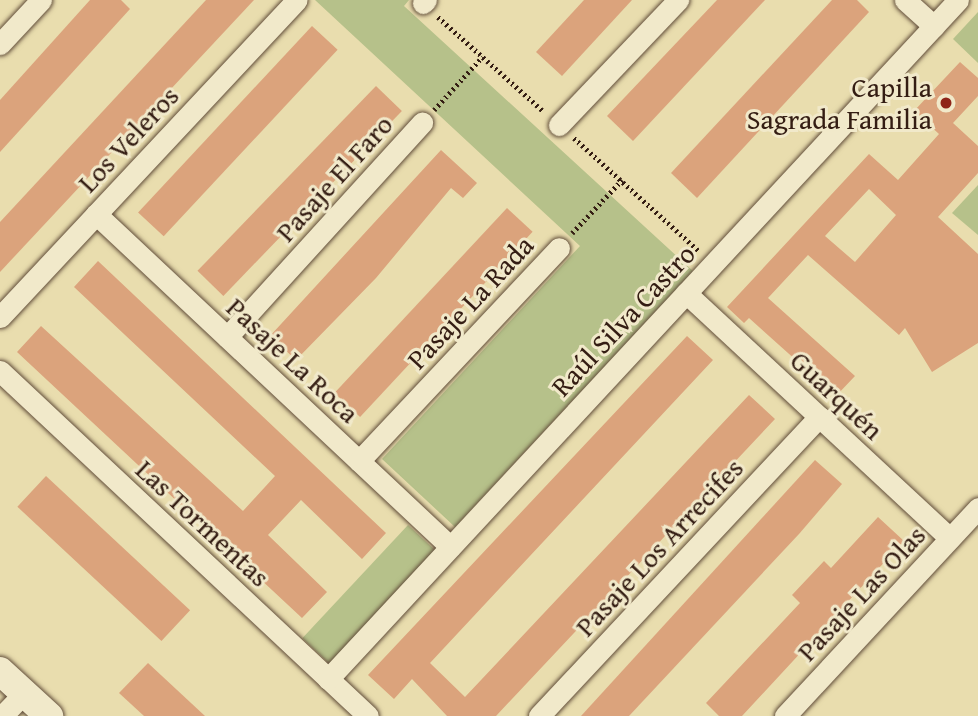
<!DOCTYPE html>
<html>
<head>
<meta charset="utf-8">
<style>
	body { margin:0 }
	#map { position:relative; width:978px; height:716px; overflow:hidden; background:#e9ddae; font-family:"Gentium Book Plus",serif }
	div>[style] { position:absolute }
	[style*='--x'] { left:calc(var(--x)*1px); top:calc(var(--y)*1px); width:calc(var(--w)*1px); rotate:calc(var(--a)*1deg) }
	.green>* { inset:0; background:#b6c18a; transform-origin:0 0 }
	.building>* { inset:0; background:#dba37c; transform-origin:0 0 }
	.path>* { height:4.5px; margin-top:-2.25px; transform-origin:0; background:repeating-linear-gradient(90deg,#341d13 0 2px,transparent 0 5.5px) }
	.roads { filter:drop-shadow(0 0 2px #614d3a) drop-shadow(0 0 2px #614d3a) }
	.minor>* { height:21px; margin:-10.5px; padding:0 10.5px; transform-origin:10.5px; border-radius:10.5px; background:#f1e9ca }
	.secondary>* { height:28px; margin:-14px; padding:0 14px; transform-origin:14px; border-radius:14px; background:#f1e9ca }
	.dots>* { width:19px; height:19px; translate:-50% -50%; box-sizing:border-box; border:4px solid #f1e9ca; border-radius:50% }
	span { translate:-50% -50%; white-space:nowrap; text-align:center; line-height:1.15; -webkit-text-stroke:6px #f1e9ca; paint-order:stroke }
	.poi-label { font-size:28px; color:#341d13 }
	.right { translate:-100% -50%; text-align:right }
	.street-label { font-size:28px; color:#341d13 }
</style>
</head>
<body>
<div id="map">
	<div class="green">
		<i style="clip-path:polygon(315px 0,409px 0,404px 6px,693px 271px,455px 527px,382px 459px,580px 246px)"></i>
		<i style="clip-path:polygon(978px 12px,978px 63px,953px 39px)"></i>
		<i style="clip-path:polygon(978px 185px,978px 235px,952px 213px)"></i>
		<i style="left:408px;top:525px;width:40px;height:155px;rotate:43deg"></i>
	</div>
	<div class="building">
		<i style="clip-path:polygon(90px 0,121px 0,130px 9px,0 152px,0 100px)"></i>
		<i style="clip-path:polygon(206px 0,254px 0,0 272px,0 222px)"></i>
		<i style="clip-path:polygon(584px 0,632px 0,562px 76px,536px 52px)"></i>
		<i style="clip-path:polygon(717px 0,765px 0,633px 141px,607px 116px)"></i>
		<i style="clip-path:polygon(832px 0,857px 0,869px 12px,697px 198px,671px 173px)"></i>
		<i style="left:312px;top:26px;width:35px;height:255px;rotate:43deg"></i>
		<i style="clip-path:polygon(evenodd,960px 62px,978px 78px,978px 96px,953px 123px,978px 146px,978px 173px,938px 217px,978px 254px,978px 343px,932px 372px,905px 328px,899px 335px,808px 255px,768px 298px,855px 376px,836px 396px,749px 318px,744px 323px,727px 307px,869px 154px,898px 180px,939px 134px,914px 111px,960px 62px,869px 189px,896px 215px,855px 262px,825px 236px,869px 189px)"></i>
		<i style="left:376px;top:86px;width:36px;height:257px;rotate:44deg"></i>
		<i style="clip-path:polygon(441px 150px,477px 183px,463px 198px,451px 188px,376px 278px,296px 360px,270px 336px)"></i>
		<i style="left:507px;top:208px;width:35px;height:253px;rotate:43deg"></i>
		<i style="clip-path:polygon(98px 261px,386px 533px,362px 559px,301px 500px,268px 535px,327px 592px,302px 618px,17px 352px,41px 326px,243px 511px,275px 476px,74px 287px)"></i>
		<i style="clip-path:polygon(687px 336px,713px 360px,430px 663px,465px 697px,749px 395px,775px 419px,496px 716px,447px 716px,412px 679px,394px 699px,368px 675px)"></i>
		<i style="clip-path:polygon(815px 460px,842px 484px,799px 534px,629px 716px,581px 716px)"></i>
		<i style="left:46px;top:476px;width:197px;height:42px;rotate:43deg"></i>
		<i style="clip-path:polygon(878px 517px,904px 541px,742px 716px,719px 716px,706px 703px,800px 603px,792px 595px,824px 561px,831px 568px)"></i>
		<i style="clip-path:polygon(148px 663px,205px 716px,144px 716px,119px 693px)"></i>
	</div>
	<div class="path">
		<i style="--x:438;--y:17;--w:141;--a:41.8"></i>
		<i style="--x:434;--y:110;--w:72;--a:-47.8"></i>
		<i style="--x:574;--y:138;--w:169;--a:42.1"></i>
		<i style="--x:572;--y:233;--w:73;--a:-46.7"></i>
	</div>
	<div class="roads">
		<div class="minor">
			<i style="--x:905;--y:0;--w:39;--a:42"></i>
			<i style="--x:423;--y:3;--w:4;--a:-45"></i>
			<i style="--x:0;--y:44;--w:60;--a:-47"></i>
			<i style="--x:559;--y:125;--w:173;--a:-46.4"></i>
			<i style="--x:96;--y:214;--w:486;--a:43.2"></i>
			<i style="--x:686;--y:293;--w:360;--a:42.9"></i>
			<i style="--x:0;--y:317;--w:434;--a:-46.9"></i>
			<i style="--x:227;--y:337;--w:290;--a:-47.7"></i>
			<i style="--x:0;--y:371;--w:504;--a:43.15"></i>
			<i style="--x:359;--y:461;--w:292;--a:-46.8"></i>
			<i style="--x:328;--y:679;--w:926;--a:-47.14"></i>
			<i style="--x:2;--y:716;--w:32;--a:-46"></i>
			<i style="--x:539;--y:716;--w:410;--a:-46.9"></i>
			<i style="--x:785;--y:716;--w:284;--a:-47.1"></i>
		</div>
		<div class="secondary">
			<i style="--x:0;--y:671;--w:67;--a:42.6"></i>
		</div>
	</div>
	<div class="dots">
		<i style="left:946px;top:103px;background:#8f2418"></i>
	</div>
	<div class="poi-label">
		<span class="right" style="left:932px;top:103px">Capilla<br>Sagrada Familia</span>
	</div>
	<div class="street-label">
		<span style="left:128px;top:139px;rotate:-47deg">Los Veleros</span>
		<span style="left:334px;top:178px;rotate:-48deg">Pasaje El Faro</span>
		<span style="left:470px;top:302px;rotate:-47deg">Pasaje La Rada</span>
		<span style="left:623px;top:320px;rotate:-47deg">Raúl Silva Castro</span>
		<span style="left:293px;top:360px;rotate:43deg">Pasaje La Roca</span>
		<span style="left:837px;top:395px;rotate:43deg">Guarquén</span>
		<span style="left:203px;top:523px;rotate:43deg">Las Tormentas</span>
		<span style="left:659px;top:547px;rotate:-47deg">Pasaje Los Arrecifes</span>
		<span style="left:861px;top:593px;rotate:-47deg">Pasaje Las Olas</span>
	</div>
</div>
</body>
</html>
